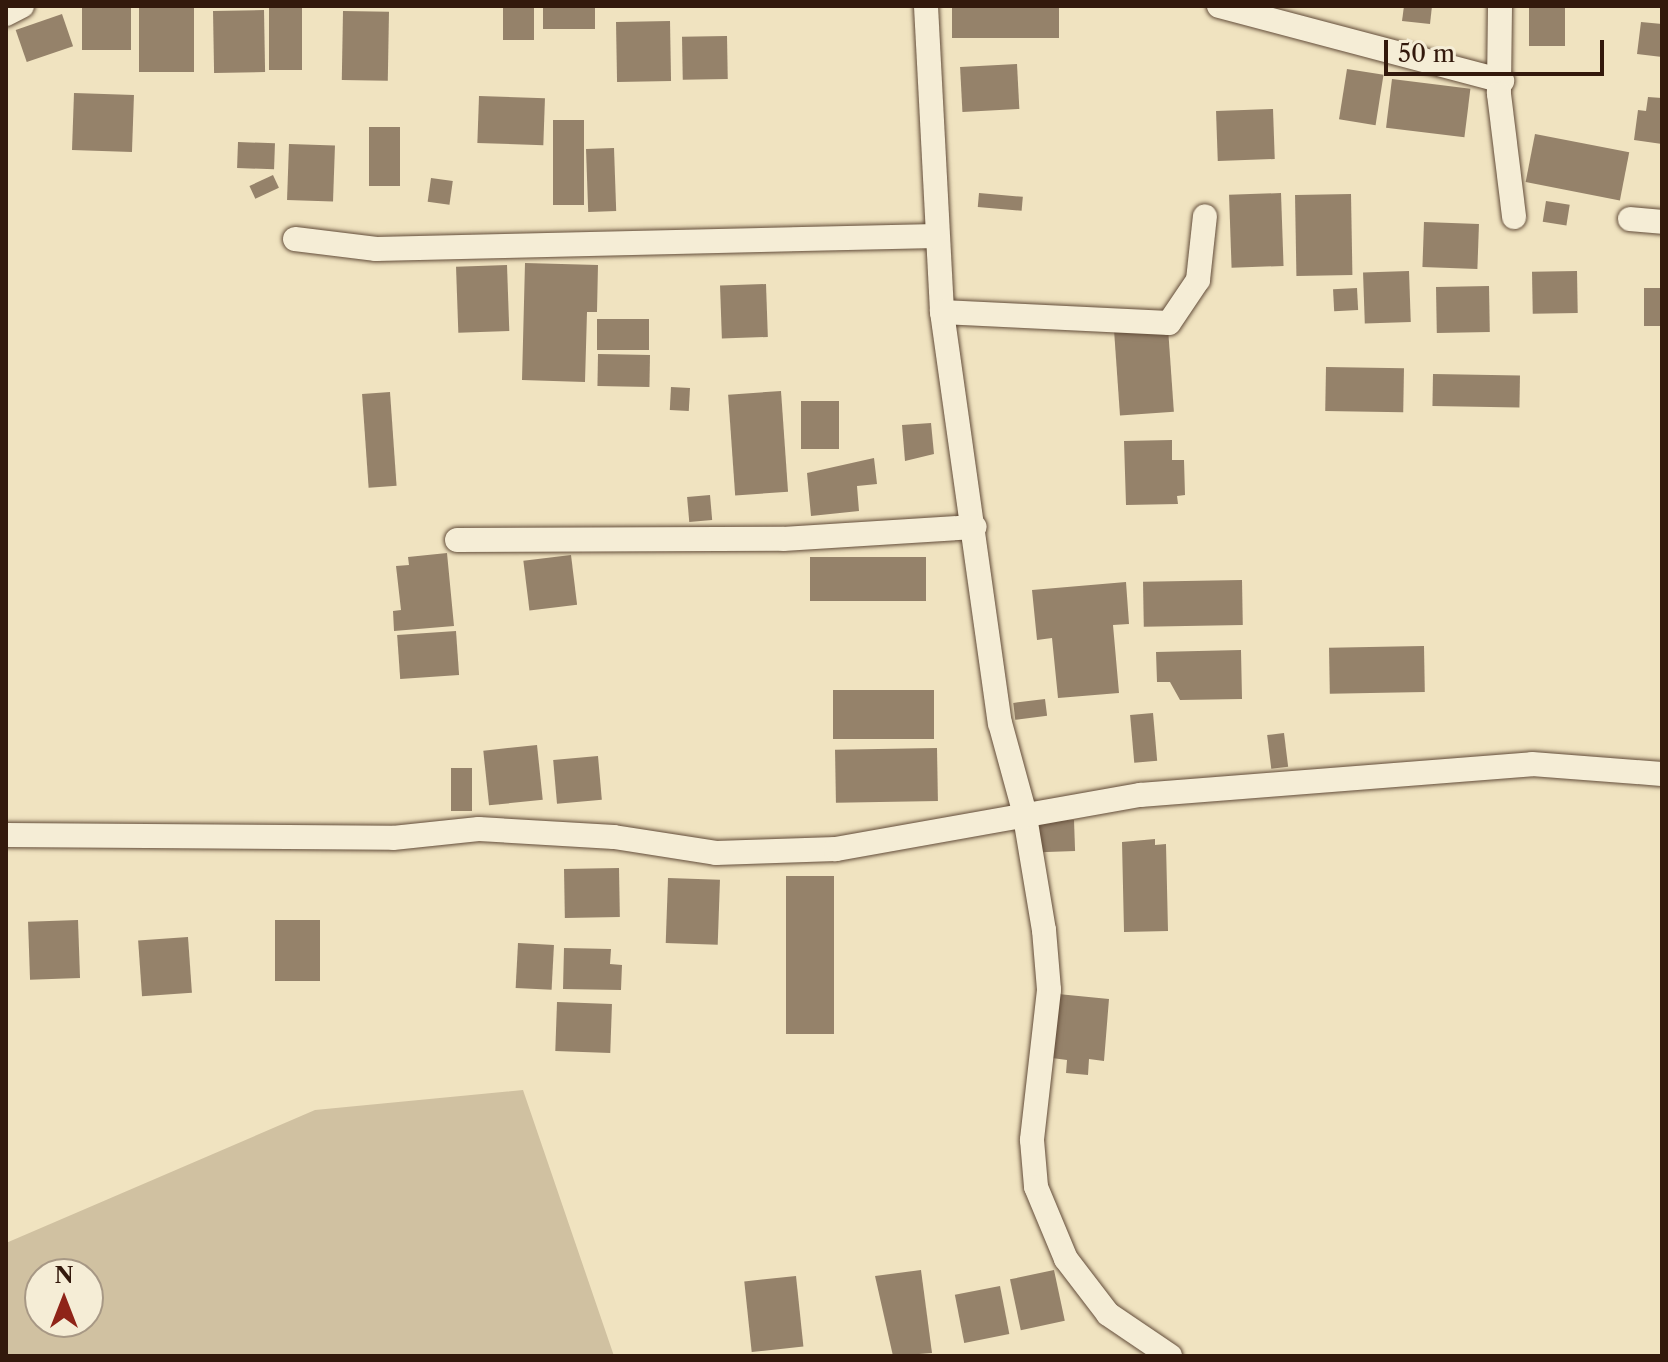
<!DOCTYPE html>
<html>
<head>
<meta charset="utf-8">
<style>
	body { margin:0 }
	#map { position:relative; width:1668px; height:1362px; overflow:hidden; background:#f0e3c0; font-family:"Libre Caslon Text",serif }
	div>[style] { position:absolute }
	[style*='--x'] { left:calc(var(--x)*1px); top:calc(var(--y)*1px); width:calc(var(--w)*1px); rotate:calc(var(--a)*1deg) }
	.green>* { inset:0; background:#d0c1a1 }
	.building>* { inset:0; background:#95826a; transform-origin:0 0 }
	.roads { filter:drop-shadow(0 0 2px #624c39) drop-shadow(0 0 2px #624c39) }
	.street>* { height:24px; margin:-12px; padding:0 12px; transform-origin:12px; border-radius:12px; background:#f5edd6 }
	span { translate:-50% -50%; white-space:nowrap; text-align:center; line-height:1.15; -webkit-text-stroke:6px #f5edd6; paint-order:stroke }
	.frame { position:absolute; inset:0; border:8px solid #33190c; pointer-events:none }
	.north { position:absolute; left:24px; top:1258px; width:80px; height:80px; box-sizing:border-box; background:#f5edd6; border:2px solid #a79885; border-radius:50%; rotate:0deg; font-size:22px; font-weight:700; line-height:32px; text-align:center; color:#33190c }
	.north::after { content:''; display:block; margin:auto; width:28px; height:36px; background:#8f2418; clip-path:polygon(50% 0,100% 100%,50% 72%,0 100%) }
	.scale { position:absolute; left:1384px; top:40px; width:220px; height:36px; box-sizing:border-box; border:4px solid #33190c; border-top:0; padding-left:10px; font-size:24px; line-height:28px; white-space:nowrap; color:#33190c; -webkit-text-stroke:6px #f5edd6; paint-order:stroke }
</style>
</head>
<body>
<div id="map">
	<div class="green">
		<i style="clip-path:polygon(evenodd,523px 1090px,614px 1356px,6px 1356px,6px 1243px,315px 1110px,523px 1090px,40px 1274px,88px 1274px,88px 1322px,40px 1322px,40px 1274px)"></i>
	</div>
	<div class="building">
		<i style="left:82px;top:6px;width:49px;height:44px"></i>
		<i style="left:139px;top:6px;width:55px;height:66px"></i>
		<i style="left:269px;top:6px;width:33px;height:64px"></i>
		<i style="left:503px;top:6px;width:31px;height:34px"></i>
		<i style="left:543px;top:6px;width:52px;height:23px"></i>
		<i style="left:952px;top:6px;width:107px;height:32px"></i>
		<i style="clip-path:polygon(1404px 6px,1432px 6px,1430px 24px,1402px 21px)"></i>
		<i style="left:1529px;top:6px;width:36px;height:40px"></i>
		<i style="left:264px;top:10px;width:62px;height:51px;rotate:89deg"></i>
		<i style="left:343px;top:11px;width:46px;height:69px;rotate:1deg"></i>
		<i style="left:62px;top:14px;width:34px;height:49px;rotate:71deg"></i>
		<i style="left:670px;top:21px;width:60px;height:54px;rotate:89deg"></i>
		<i style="clip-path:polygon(1641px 22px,1662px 24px,1662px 57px,1637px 54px)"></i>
		<i style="left:727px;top:36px;width:43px;height:45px;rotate:89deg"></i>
		<i style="left:1017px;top:64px;width:45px;height:57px;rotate:87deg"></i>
		<i style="left:1347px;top:69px;width:37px;height:51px;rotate:9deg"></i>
		<i style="left:1392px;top:79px;width:79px;height:49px;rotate:7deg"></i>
		<i style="left:74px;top:93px;width:60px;height:57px;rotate:2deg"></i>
		<i style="left:479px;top:96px;width:66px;height:47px;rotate:2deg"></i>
		<i style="clip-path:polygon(1648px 97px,1662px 98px,1662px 144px,1634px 140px,1638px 110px,1646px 111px)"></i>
		<i style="left:1273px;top:109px;width:50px;height:57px;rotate:88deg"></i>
		<i style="left:553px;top:120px;width:31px;height:85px"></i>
		<i style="left:369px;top:127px;width:31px;height:59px"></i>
		<i style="left:1535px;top:134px;width:96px;height:49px;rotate:11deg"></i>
		<i style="left:238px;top:142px;width:37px;height:26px;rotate:2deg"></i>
		<i style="left:289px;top:144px;width:46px;height:56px;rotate:2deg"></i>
		<i style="left:614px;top:148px;width:63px;height:28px;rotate:88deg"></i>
		<i style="left:273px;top:175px;width:14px;height:26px;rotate:65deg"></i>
		<i style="left:431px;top:178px;width:22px;height:24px;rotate:8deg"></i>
		<i style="left:979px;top:193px;width:44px;height:14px;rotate:5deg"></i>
		<i style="left:1281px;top:193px;width:73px;height:52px;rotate:88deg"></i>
		<i style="left:1351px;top:194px;width:81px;height:56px;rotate:89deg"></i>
		<i style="left:1546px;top:201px;width:24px;height:21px;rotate:9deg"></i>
		<i style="left:1424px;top:222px;width:55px;height:45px;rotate:2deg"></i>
		<i style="clip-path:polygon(525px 263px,598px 265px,597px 312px,587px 312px,585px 382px,522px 380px)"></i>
		<i style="left:507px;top:265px;width:66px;height:51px;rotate:88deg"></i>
		<i style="left:1409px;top:271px;width:51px;height:46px;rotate:88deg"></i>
		<i style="left:1577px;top:271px;width:42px;height:45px;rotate:89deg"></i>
		<i style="left:766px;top:284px;width:53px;height:46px;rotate:88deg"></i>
		<i style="left:1489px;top:286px;width:46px;height:53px;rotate:89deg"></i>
		<i style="left:1357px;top:288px;width:22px;height:24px;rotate:87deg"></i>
		<i style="left:1644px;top:288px;width:18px;height:38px"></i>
		<i style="left:597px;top:319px;width:52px;height:31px"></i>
		<i style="left:1168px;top:328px;width:84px;height:54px;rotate:86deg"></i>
		<i style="left:598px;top:354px;width:52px;height:32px;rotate:1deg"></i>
		<i style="left:1326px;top:367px;width:78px;height:44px;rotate:1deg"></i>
		<i style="left:1433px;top:374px;width:87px;height:32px;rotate:1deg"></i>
		<i style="left:671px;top:387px;width:19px;height:23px;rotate:3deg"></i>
		<i style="left:781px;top:391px;width:101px;height:53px;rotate:86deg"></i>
		<i style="left:390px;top:392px;width:94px;height:28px;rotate:86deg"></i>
		<i style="left:801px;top:401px;width:38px;height:48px"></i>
		<i style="clip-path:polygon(931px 423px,934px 454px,905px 461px,902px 425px)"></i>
		<i style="clip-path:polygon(1172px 440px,1172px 460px,1184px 460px,1185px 495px,1177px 496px,1178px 504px,1126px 505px,1124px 441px)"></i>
		<i style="clip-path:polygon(874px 458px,877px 484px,857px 486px,859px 511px,811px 516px,807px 473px)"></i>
		<i style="left:710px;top:495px;width:25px;height:23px;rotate:85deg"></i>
		<i style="clip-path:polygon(447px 553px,454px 626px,394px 631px,393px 611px,401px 610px,396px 566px,409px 565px,408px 557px)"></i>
		<i style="left:571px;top:555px;width:50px;height:48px;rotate:83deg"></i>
		<i style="left:926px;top:557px;width:44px;height:116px;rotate:90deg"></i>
		<i style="left:1242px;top:580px;width:45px;height:99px;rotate:89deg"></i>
		<i style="clip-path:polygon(1126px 582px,1129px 624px,1113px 625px,1119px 693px,1058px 698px,1052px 638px,1037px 640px,1032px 590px)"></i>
		<i style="left:456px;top:631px;width:44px;height:59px;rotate:86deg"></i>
		<i style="left:1424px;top:646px;width:46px;height:95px;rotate:89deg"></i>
		<i style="clip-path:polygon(1241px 650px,1242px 699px,1180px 700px,1170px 682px,1157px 682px,1156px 652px)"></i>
		<i style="left:833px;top:690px;width:101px;height:49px"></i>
		<i style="left:1045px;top:699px;width:17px;height:32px;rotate:83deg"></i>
		<i style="left:1153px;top:713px;width:48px;height:23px;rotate:85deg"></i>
		<i style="left:1284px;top:733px;width:34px;height:17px;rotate:83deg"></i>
		<i style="left:537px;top:745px;width:55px;height:54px;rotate:84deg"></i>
		<i style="left:937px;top:748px;width:53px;height:102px;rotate:89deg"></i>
		<i style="left:598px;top:756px;width:44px;height:45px;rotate:85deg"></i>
		<i style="left:451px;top:768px;width:21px;height:43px"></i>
		<i style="left:1074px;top:820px;width:31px;height:35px;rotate:88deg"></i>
		<i style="clip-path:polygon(1155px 839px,1155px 845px,1166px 844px,1168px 931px,1124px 932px,1122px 842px)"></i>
		<i style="left:619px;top:868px;width:49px;height:55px;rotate:89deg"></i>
		<i style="left:786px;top:876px;width:48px;height:158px"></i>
		<i style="left:668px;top:878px;width:52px;height:65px;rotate:2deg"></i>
		<i style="left:78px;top:920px;width:58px;height:50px;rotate:88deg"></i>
		<i style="left:275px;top:920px;width:45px;height:61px"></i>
		<i style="left:188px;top:937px;width:56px;height:50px;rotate:86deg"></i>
		<i style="left:518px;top:943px;width:36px;height:45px;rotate:3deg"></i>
		<i style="clip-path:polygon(564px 948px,611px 949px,610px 964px,622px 965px,621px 990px,563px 989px)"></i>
		<i style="clip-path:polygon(1058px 994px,1109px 999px,1104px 1061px,1089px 1059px,1088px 1075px,1066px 1073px,1067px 1060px,1052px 1058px)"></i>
		<i style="left:557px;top:1002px;width:55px;height:49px;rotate:2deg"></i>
		<i style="clip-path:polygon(921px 1270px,932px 1353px,893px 1356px,875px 1276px)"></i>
		<i style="left:1054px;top:1270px;width:52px;height:45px;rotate:78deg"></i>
		<i style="left:796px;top:1276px;width:71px;height:52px;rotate:84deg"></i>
		<i style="left:1000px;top:1286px;width:49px;height:46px;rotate:79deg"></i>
	</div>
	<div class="roads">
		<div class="street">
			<i style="--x:926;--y:6;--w:306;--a:87"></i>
			<i style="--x:942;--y:312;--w:415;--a:82"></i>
			<i style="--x:1000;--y:723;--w:91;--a:74.7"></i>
			<i style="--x:1024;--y:811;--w:121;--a:80.5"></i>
			<i style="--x:1044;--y:930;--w:60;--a:85.2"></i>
			<i style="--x:1049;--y:990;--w:151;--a:96.5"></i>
			<i style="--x:1032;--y:1140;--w:47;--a:85.1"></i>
			<i style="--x:1036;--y:1187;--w:78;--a:67.4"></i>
			<i style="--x:1066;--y:1259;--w:69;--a:52.6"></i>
			<i style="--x:1108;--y:1314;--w:75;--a:34.1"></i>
			<i style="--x:1219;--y:6;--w:293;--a:14.8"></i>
			<i style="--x:1500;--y:6;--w:88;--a:90.7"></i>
			<i style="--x:1499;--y:94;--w:124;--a:83"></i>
			<i style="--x:6;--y:14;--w:18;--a:-27"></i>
			<i style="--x:1630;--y:219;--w:32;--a:5"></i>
			<i style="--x:295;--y:239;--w:82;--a:7"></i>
			<i style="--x:376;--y:249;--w:561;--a:-1.33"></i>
			<i style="--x:942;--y:312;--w:227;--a:2.8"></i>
			<i style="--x:1169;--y:323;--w:52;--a:-56"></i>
			<i style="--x:1198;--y:280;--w:64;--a:-83.8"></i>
			<i style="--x:457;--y:540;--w:326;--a:-0.2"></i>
			<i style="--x:783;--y:539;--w:192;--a:-3.6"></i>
			<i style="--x:6;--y:835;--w:387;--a:0.4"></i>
			<i style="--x:393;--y:838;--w:86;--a:-6"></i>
			<i style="--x:479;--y:829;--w:135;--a:3.4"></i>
			<i style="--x:614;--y:837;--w:103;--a:8.9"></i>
			<i style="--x:716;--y:853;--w:120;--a:-1.9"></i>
			<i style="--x:836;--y:849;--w:309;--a:-10.1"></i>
			<i style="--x:1140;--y:795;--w:393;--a:-4.5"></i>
			<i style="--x:1532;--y:764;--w:130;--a:4.4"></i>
		</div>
	</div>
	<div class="frame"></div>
	<div class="north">N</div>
	<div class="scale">50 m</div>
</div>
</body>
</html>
